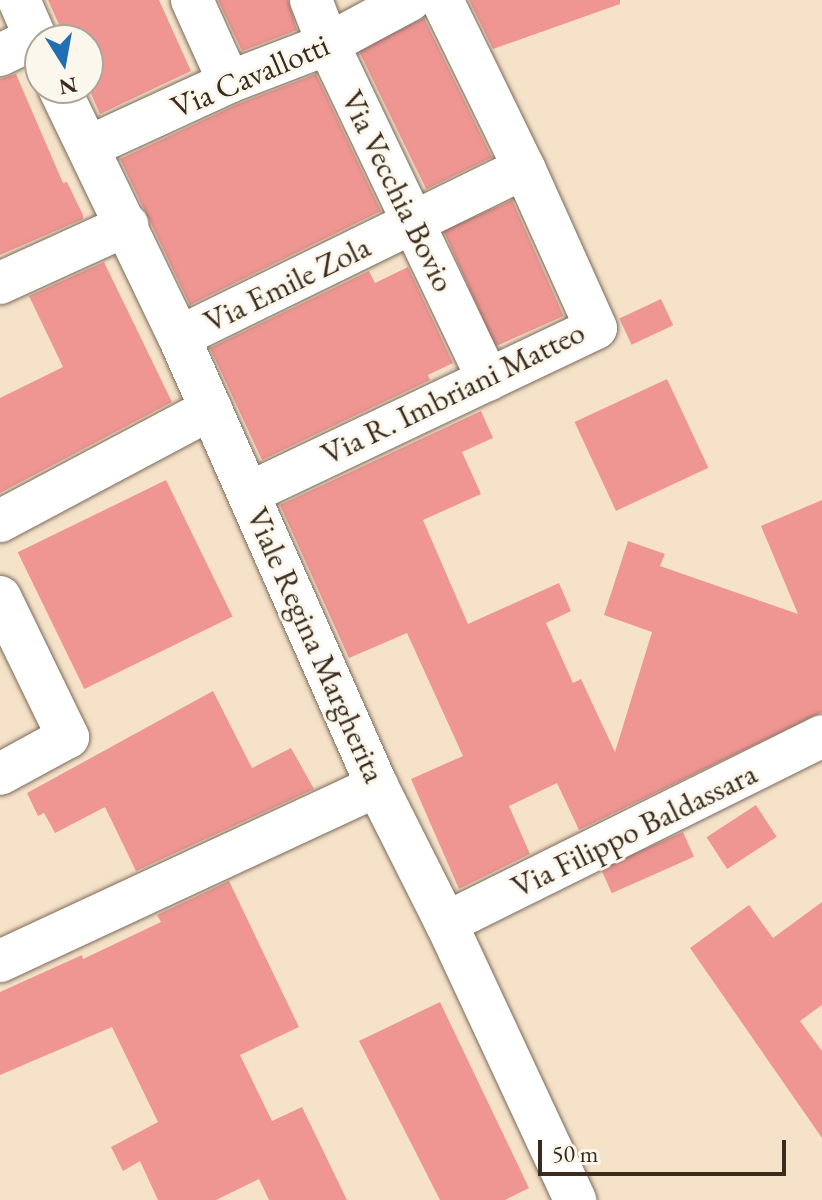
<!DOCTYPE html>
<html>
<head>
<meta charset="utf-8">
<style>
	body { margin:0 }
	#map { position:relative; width:822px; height:1200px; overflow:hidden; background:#f5e2c9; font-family:"EB Garamond",serif }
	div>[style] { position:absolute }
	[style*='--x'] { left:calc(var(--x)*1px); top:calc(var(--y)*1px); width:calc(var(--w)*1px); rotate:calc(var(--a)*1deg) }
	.building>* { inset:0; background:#ef9693; transform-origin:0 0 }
	.roads { filter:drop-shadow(0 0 2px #7c6a5a) drop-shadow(0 0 2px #7c6a5a) }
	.minor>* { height:42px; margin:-21px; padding:0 21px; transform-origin:21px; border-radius:21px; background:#fff }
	span { translate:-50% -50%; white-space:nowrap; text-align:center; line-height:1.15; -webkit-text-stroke:6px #fbf7ec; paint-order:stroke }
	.street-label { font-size:32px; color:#3b2a1e }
	.north { position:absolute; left:24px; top:24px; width:80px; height:80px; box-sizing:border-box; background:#fbf7ec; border:2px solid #aea59a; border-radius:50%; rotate:169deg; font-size:22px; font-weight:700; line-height:32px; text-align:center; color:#3b2a1e }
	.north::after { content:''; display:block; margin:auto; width:28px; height:36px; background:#1f6fb2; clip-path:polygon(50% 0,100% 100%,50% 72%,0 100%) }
	.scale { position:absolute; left:538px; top:1140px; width:248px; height:36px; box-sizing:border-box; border:4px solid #3b2a1e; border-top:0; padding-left:10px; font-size:24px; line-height:28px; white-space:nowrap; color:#3b2a1e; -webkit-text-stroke:6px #fbf7ec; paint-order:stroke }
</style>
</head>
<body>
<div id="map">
	<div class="building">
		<i style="clip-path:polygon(48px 0,159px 0,191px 71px,100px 114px,88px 87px,88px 40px,66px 40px)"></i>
		<i style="clip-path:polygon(218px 0,288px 0,297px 30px,242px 51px)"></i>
		<i style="clip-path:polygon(469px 0,620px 0,620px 4px,493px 49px)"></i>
		<i style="left:424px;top:18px;width:155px;height:73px;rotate:64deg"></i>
		<i style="clip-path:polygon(16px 74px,63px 183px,67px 182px,83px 215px,83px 219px,0 255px,0 79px)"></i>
		<i style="clip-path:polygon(316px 74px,381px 211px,190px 305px,120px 159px,238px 104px)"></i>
		<i style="left:512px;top:200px;width:127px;height:75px;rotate:66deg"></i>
		<i style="clip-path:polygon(104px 262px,172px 402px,0 493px,0 398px,63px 367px,29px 296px)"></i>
		<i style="clip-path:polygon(408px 267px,453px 363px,428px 375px,430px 380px,262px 460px,210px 348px,369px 271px,375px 283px)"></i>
		<i style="left:661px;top:299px;width:29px;height:46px;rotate:65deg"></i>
		<i style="left:667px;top:379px;width:98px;height:102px;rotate:65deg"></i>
		<i style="clip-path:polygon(481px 411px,493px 438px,462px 452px,481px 494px,423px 520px,468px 624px,559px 583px,571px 611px,546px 623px,573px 683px,581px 679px,615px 752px,652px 632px,604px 615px,628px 541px,665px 554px,660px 566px,798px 614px,761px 526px,822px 500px,822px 712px,579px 830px,557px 783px,509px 806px,530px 854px,459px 889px,411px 779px,463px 756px,407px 633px,349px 658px,280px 505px)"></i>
		<i style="left:166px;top:480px;width:152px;height:165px;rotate:64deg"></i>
		<i style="clip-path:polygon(213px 691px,252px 768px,291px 748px,314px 789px,136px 871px,105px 807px,55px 833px,44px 813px,38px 816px,27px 793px)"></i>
		<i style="left:756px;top:805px;width:38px;height:59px;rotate:57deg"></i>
		<i style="left:683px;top:832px;width:27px;height:90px;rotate:66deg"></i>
		<i style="clip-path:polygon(229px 881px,299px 1027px,240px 1055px,272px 1121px,302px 1107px,347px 1200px,269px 1200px,259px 1179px,216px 1200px,158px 1200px,140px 1161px,123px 1171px,111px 1147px,158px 1122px,112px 1027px,0 1075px,0 992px,82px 955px,83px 959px,161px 922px,157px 915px)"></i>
		<i style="clip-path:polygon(822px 902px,822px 1005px,800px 1021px,822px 1051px,822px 1138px,690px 948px,749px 905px,773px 938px)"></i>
		<i style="clip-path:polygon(440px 1002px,529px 1188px,505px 1200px,440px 1200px,359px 1041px)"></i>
	</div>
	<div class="roads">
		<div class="minor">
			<i style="--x:19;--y:0;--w:52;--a:66.4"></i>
			<i style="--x:192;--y:0;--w:90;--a:65.7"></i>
			<i style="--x:311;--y:0;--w:47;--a:68.9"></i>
			<i style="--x:328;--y:44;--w:372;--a:64.5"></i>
			<i style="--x:0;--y:55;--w:39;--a:-26"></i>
			<i style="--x:59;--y:88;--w:276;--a:64.3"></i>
			<i style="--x:179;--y:337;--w:491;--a:66.2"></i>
			<i style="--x:377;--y:786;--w:153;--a:63.3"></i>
			<i style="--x:446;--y:923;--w:306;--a:65"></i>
			<i style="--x:88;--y:147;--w:155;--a:-24.7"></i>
			<i style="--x:229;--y:82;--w:106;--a:-21"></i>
			<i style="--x:328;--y:44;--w:93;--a:-28.2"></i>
			<i style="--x:0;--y:283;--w:140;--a:-24.5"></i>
			<i style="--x:179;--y:337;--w:384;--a:-26.1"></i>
			<i style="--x:249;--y:493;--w:384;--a:-25.4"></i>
			<i style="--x:596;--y:328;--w:175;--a:-114.2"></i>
			<i style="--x:524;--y:168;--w:187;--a:-116"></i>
			<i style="--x:0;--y:521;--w:239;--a:-28"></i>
			<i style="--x:0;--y:597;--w:156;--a:64.1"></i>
			<i style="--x:68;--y:737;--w:77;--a:151.4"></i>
			<i style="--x:446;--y:923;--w:420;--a:-26.4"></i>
			<i style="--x:0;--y:961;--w:416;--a:-24.9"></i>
		</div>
	</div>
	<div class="street-label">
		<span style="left:250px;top:76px;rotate:-23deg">Via Cavallotti</span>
		<span style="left:398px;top:191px;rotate:64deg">Via Vecchia Bovio</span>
		<span style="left:287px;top:284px;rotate:-26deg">Via Emile Zola</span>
		<span style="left:453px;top:393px;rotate:-26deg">Via R. Imbriani Matteo</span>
		<span style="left:316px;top:645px;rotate:66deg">Viale Regina Margherita</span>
		<span style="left:634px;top:830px;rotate:-26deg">Via Filippo Baldassara</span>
	</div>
	<div class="north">N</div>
	<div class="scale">50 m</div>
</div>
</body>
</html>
